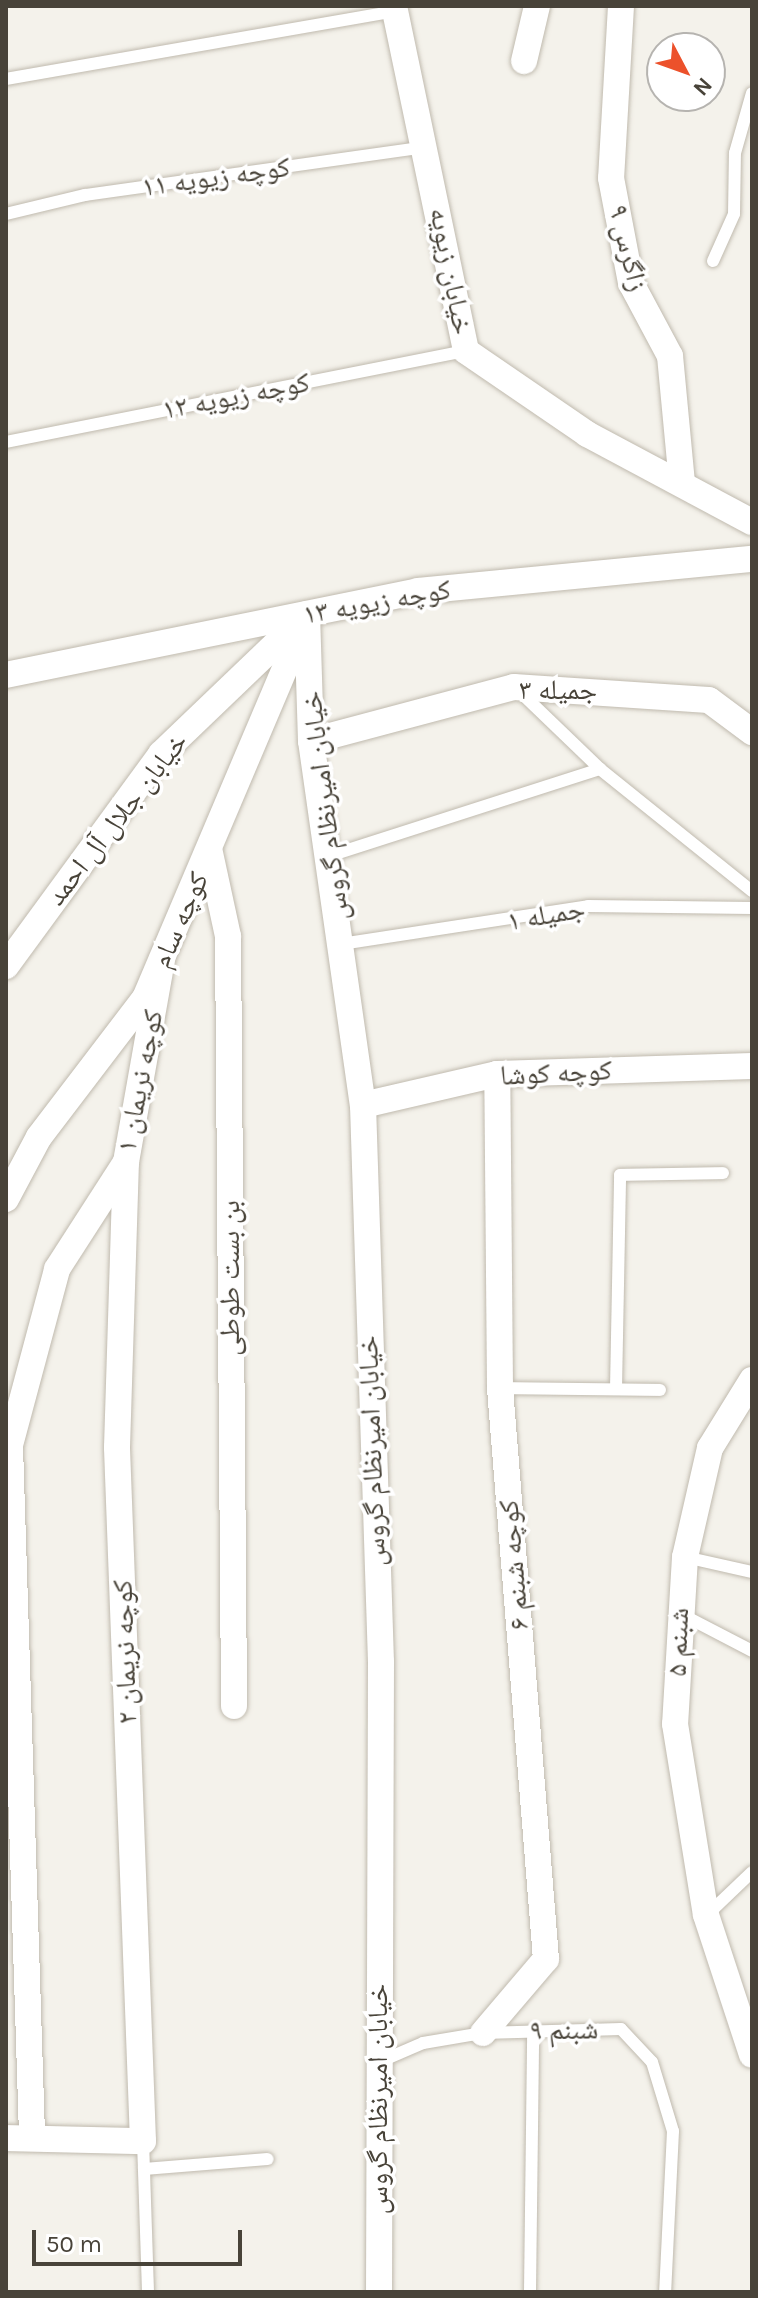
<!DOCTYPE html>
<html>
<head>
<meta charset="utf-8">
<style>
	body { margin:0 }
	#map { position:relative; width:758px; height:2298px; overflow:hidden; background:#f4f2eb; font-family:Karla,"Noto Naskh Arabic",sans-serif }
	div>[style] { position:absolute }
	[style*='--x'] { left:calc(var(--x)*1px); top:calc(var(--y)*1px); width:calc(var(--w)*1px); rotate:calc(var(--a)*1deg) }
	.roads { filter:drop-shadow(0 0 2px #c0baae) drop-shadow(0 0 2px #c0baae) }
	.lane>* { height:12px; margin:-6px; padding:0 6px; transform-origin:6px; border-radius:6px; background:#fff }
	.street>* { height:26px; margin:-13px; padding:0 13px; transform-origin:13px; border-radius:13px; background:#fff }
	span { translate:-50% -50%; white-space:nowrap; text-align:center; line-height:1.15; -webkit-text-stroke:7px #fff; paint-order:stroke }
	.street-label { font-size:28px; color:#484339 }
	.frame { position:absolute; inset:0; border:8px solid #484339; pointer-events:none }
	.north { position:absolute; left:646px; top:32px; width:80px; height:80px; box-sizing:border-box; background:#fff; border:2px solid #b6b4b0; border-radius:50%; rotate:131deg; font-size:22px; font-weight:700; line-height:32px; text-align:center; color:#484339 }
	.north::after { content:''; display:block; margin:auto; width:28px; height:36px; background:#ec512b; clip-path:polygon(50% 0,100% 100%,50% 72%,0 100%) }
	.scale { position:absolute; left:32px; top:2230px; width:210px; height:36px; box-sizing:border-box; border:4px solid #484339; border-top:0; padding-left:10px; font-size:24px; line-height:28px; white-space:nowrap; color:#484339; -webkit-text-stroke:6px #fff; paint-order:stroke }
</style>
</head>
<body>
<div id="map">
	<div class="roads">
		<div class="lane">
			<i style="--x:6;--y:79;--w:395;--a:-9.9"></i>
			<i style="--x:6;--y:214;--w:81;--a:-13.5"></i>
			<i style="--x:85;--y:195;--w:343;--a:-8"></i>
			<i style="--x:713;--y:261;--w:51;--a:-65.9"></i>
			<i style="--x:734;--y:214;--w:61;--a:-89.1"></i>
			<i style="--x:735;--y:153;--w:62;--a:-74.2"></i>
			<i style="--x:6;--y:442;--w:469;--a:-11.2"></i>
			<i style="--x:517;--y:689;--w:115;--a:43.9"></i>
			<i style="--x:600;--y:769;--w:195;--a:38.8"></i>
			<i style="--x:329;--y:856;--w:285;--a:-17.8"></i>
			<i style="--x:341;--y:944;--w:250;--a:-8.7"></i>
			<i style="--x:588;--y:906;--w:164;--a:0.7"></i>
			<i style="--x:500;--y:1388;--w:160;--a:0.7"></i>
			<i style="--x:616;--y:1389;--w:214;--a:-88.9"></i>
			<i style="--x:620;--y:1175;--w:103;--a:-1.1"></i>
			<i style="--x:685;--y:1557;--w:69;--a:12.6"></i>
			<i style="--x:681;--y:1614;--w:80;--a:27.5"></i>
			<i style="--x:707;--y:1915;--w:62;--a:-43.7"></i>
			<i style="--x:379;--y:2062;--w:48;--a:-23.4"></i>
			<i style="--x:423;--y:2043;--w:61;--a:-9.5"></i>
			<i style="--x:483;--y:2033;--w:138;--a:-1.7"></i>
			<i style="--x:621;--y:2029;--w:45;--a:46.8"></i>
			<i style="--x:652;--y:2062;--w:72;--a:73.1"></i>
			<i style="--x:673;--y:2131;--w:161;--a:92.8"></i>
			<i style="--x:143;--y:2141;--w:151;--a:88.1"></i>
			<i style="--x:144;--y:2169;--w:124;--a:-4.6"></i>
			<i style="--x:530;--y:2292;--w:262;--a:-89.3"></i>
		</div>
		<div class="street">
			<i style="--x:394;--y:6;--w:352;--a:78.2"></i>
			<i style="--x:466;--y:351;--w:147;--a:34.4"></i>
			<i style="--x:587;--y:434;--w:187;--a:28.1"></i>
			<i style="--x:621;--y:6;--w:172;--a:93.3"></i>
			<i style="--x:611;--y:178;--w:107;--a:79.2"></i>
			<i style="--x:631;--y:283;--w:83;--a:61.9"></i>
			<i style="--x:670;--y:356;--w:127;--a:84.6"></i>
			<i style="--x:524;--y:61;--w:57;--a:-76.7"></i>
			<i style="--x:307;--y:614;--w:127;--a:88.2"></i>
			<i style="--x:311;--y:741;--w:368;--a:81.9"></i>
			<i style="--x:363;--y:1105;--w:557;--a:88.15"></i>
			<i style="--x:381;--y:1662;--w:630;--a:90.18"></i>
			<i style="--x:6;--y:675;--w:420;--a:-11.5"></i>
			<i style="--x:418;--y:591;--w:336;--a:-5.5"></i>
			<i style="--x:311;--y:741;--w:210;--a:-14.9"></i>
			<i style="--x:514;--y:687;--w:195;--a:3.8"></i>
			<i style="--x:709;--y:700;--w:54;--a:36.7"></i>
			<i style="--x:210;--y:853;--w:85;--a:77.8"></i>
			<i style="--x:228;--y:936;--w:770;--a:89.55"></i>
			<i style="--x:6;--y:966;--w:263;--a:-53.8"></i>
			<i style="--x:161;--y:754;--w:195;--a:-43.8"></i>
			<i style="--x:363;--y:1105;--w:138;--a:-13"></i>
			<i style="--x:497;--y:1074;--w:255;--a:-1.8"></i>
			<i style="--x:6;--y:1199;--w:70;--a:-62"></i>
			<i style="--x:39;--y:1137;--w:175;--a:-52.7"></i>
			<i style="--x:145;--y:998;--w:405;--a:-67"></i>
			<i style="--x:752;--y:1380;--w:80;--a:121.7"></i>
			<i style="--x:710;--y:1448;--w:112;--a:102.9"></i>
			<i style="--x:685;--y:1557;--w:167;--a:93.4"></i>
			<i style="--x:675;--y:1724;--w:193;--a:80.8"></i>
			<i style="--x:706;--y:1915;--w:147;--a:71.8"></i>
			<i style="--x:483;--y:2033;--w:97;--a:-49.6"></i>
			<i style="--x:546;--y:1959;--w:573;--a:-94.61"></i>
			<i style="--x:500;--y:1388;--w:314;--a:-90.5"></i>
			<i style="--x:32;--y:2135;--w:690;--a:-91.83"></i>
			<i style="--x:10;--y:1445;--w:182;--a:-75"></i>
			<i style="--x:57;--y:1269;--w:127;--a:-57.2"></i>
			<i style="--x:126;--y:1162;--w:205;--a:-79.9"></i>
			<i style="--x:6;--y:2138;--w:137;--a:1.3"></i>
			<i style="--x:143;--y:2141;--w:694;--a:-92.15"></i>
			<i style="--x:117;--y:1447;--w:285;--a:-88.2"></i>
		</div>
	</div>
	<div class="street-label">
		<span style="left:216px;top:177px;rotate:-8deg">کوچه زیویه ۱۱</span>
		<span style="left:628px;top:248px;rotate:76deg">زاگرس ۹</span>
		<span style="left:451px;top:271px;rotate:79deg">خیابان زیویه</span>
		<span style="left:236px;top:396px;rotate:-11deg">کوچه زیویه ۱۲</span>
		<span style="left:377px;top:602px;rotate:-10deg">کوچه زیویه ۱۳</span>
		<span style="left:558px;top:690px">جمیله ۳</span>
		<span style="left:325px;top:806px;rotate:-97deg">خیابان امیرنظام گروس</span>
		<span style="left:117px;top:819px;rotate:-52deg">خیابان جلال آل احمد</span>
		<span style="left:546px;top:915px;rotate:-10deg">جمیله ۱</span>
		<span style="left:180px;top:920px;rotate:-66deg">کوچه سام</span>
		<span style="left:556px;top:1073px;rotate:-3deg">کوچه کوشا</span>
		<span style="left:140px;top:1081px;rotate:-79deg">کوچه نریمان ۱</span>
		<span style="left:230px;top:1278px;rotate:-90deg">بن بست طوطی</span>
		<span style="left:372px;top:1451px;rotate:-92deg">خیابان امیرنظام گروس</span>
		<span style="left:514px;top:1565px;rotate:-95deg">کوچه شبنم ۶</span>
		<span style="left:678px;top:1642px;rotate:-88deg">شبنم ۵</span>
		<span style="left:125px;top:1652px;rotate:-92deg">کوچه نریمان ۲</span>
		<span style="left:564px;top:2030px;rotate:-1deg">شبنم ۹</span>
		<span style="left:378px;top:2099px;rotate:-90deg">خیابان امیرنظام گروس</span>
	</div>
	<div class="frame"></div>
	<div class="north">N</div>
	<div class="scale">50 m</div>
</div>
</body>
</html>
